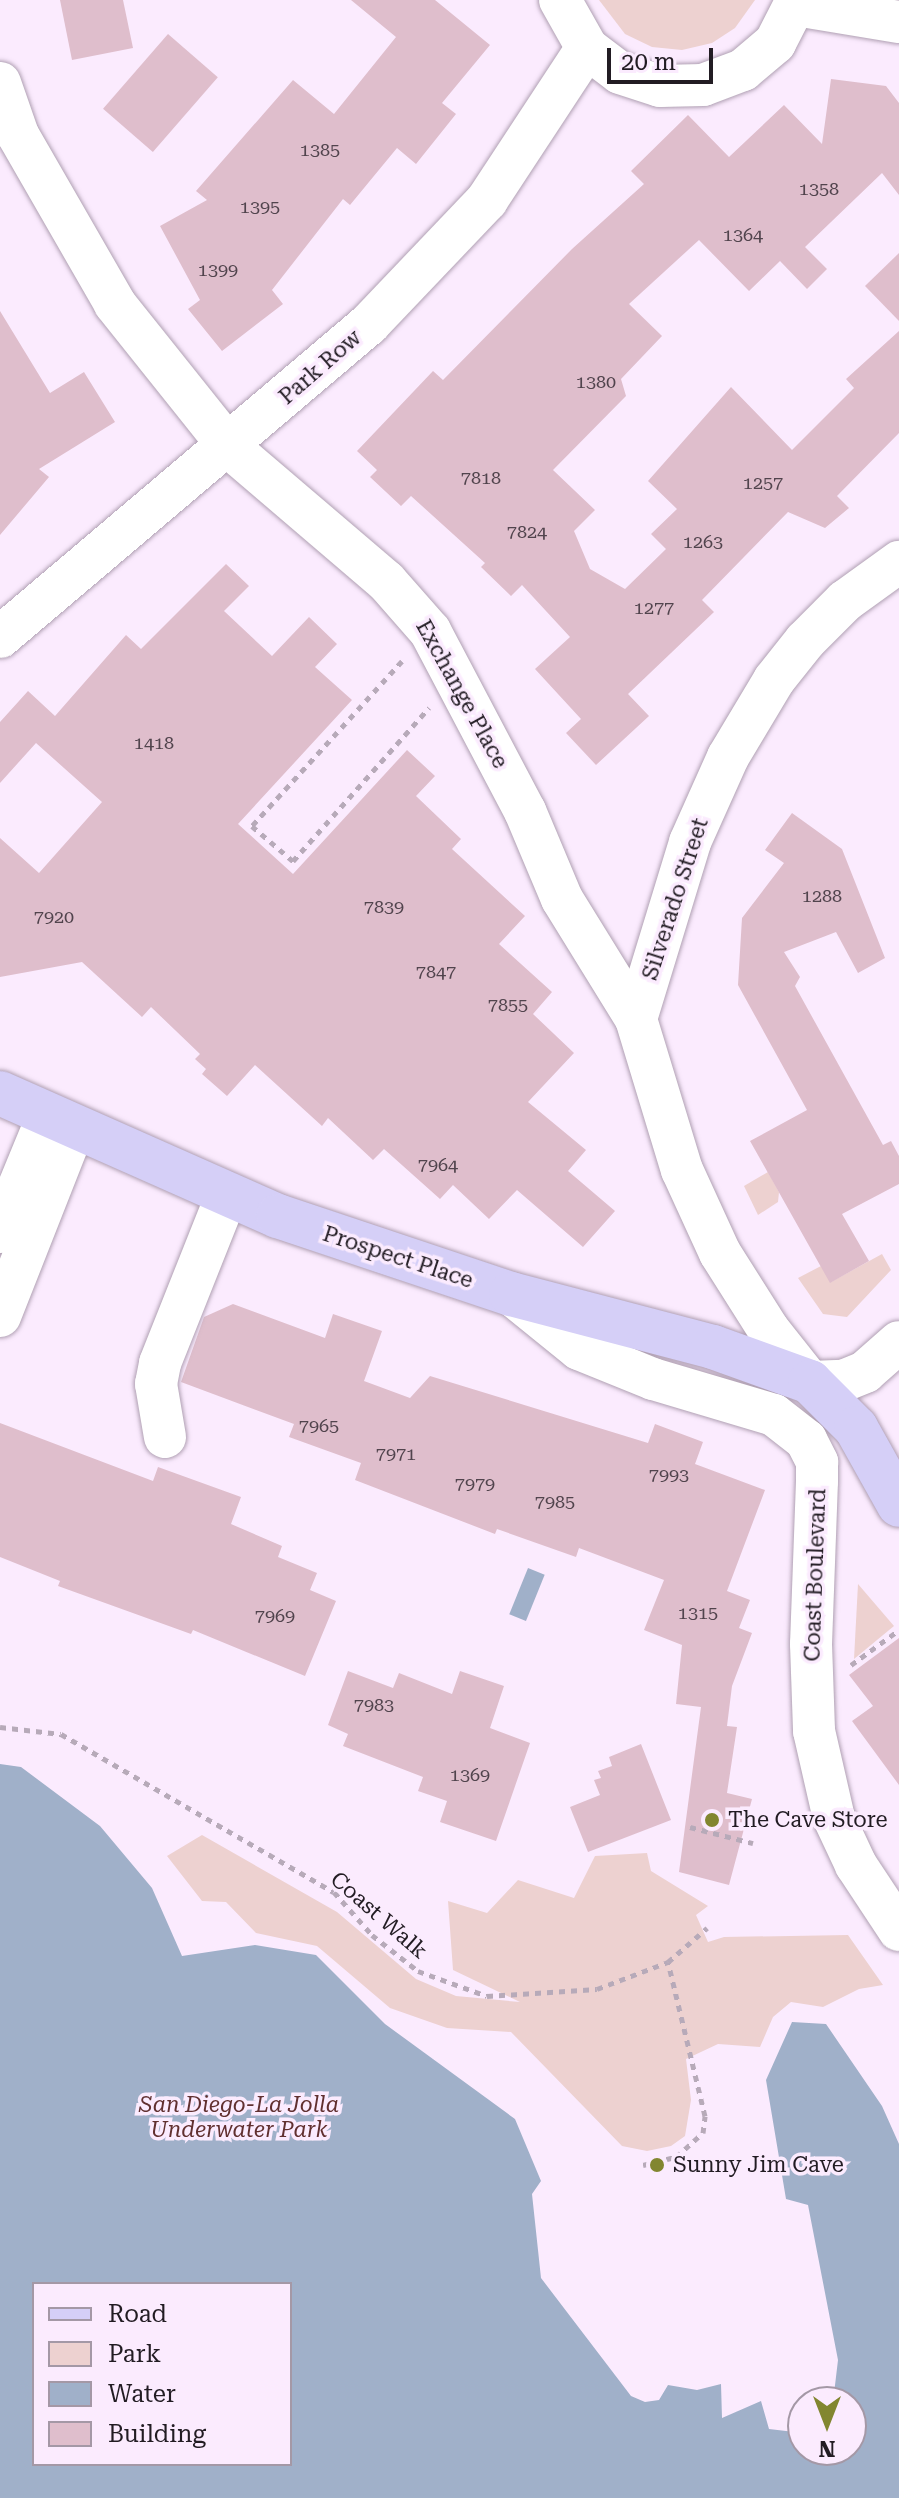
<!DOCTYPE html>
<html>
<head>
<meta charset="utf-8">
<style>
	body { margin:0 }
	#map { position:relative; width:899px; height:2498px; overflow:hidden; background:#fbebfe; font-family:"Roboto Serif",serif }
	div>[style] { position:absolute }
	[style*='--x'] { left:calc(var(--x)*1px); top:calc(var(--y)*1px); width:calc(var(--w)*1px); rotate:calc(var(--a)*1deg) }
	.green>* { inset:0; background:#edd1d0 }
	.water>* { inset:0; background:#a0b0c9; transform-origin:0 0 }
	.building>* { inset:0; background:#dfbecc; transform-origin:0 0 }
	.path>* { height:5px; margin-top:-2.5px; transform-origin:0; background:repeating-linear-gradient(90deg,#b7aab9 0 6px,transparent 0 12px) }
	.roads { filter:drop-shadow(0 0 2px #b0a0b3) drop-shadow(0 0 2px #b0a0b3) }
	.minor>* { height:42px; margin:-21px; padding:0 21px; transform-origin:21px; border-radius:21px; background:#fff }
	.major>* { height:44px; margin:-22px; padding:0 22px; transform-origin:22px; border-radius:22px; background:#d5cff7 }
	.dots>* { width:22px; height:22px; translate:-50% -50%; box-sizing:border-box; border:4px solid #fbebfe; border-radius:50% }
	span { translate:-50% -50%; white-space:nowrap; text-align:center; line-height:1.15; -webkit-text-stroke:7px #fbebfe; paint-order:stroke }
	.number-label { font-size:18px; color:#51444d }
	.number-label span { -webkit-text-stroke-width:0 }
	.street-label { font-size:22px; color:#221c23 }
	.poi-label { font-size:22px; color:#221c23 }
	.left { translate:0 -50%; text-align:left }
	.park-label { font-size:22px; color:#613030; font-style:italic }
	.legend { position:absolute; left:32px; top:2282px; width:260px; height:184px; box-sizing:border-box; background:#fbebfe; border:2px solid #a498a6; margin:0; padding:10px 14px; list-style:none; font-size:24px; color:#221c23 }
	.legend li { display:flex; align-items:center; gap:16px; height:40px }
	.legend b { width:40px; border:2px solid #a498a6 }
	.north { position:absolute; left:787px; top:2386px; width:80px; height:80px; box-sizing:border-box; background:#fbebfe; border:2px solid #a498a6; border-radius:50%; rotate:180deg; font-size:22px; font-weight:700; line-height:32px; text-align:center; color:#221c23 }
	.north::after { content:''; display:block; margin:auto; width:28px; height:36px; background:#828630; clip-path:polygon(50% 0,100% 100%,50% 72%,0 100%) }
	.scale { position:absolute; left:607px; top:48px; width:106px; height:36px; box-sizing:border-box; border:4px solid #221c23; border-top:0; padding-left:10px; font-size:24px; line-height:28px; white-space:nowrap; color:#221c23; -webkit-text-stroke:6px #fbebfe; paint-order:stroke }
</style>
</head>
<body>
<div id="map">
	<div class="green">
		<i style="clip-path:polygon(599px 0,755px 0,735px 28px,712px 43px,682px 50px,652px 47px,625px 34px)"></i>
		<i style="clip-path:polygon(768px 1172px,779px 1192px,778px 1202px,758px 1215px,744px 1186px)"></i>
		<i style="clip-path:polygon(882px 1254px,891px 1270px,847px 1317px,823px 1314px,798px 1278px,821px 1266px,831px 1282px)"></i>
		<i style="clip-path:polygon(858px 1584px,894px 1626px,854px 1659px)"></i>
		<i style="clip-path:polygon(202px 1835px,337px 1912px,416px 1979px,456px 1996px,520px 2002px,453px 1970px,448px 1901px,487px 1913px,518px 1880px,574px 1898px,595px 1856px,647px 1853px,651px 1871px,708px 1906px,696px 1915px,708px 1942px,724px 1937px,848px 1935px,883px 1985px,859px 1989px,823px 2007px,791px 2002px,773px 2017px,760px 2047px,718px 2044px,686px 2059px,691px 2100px,685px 2136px,671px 2146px,647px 2151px,622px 2146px,511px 2032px,447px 2028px,390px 2008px,317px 1946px,256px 1933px,226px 1902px,202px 1901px,167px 1856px)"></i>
	</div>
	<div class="water">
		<i style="left:528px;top:1568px;width:18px;height:50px;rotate:22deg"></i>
		<i style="clip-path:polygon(evenodd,0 1764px,21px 1767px,100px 1826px,152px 1888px,182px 1956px,255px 1945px,316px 1955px,385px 2024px,515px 2119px,541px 2181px,532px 2194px,541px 2278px,631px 2396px,645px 2402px,659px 2400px,668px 2385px,697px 2390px,721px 2384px,722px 2418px,761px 2401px,769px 2429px,803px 2433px,803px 2450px,851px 2450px,851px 2402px,833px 2402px,838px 2360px,808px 2205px,786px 2199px,766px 2080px,792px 2022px,826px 2024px,882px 2106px,899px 2144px,899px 2498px,0 2498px,0 1764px,34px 2284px,290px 2284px,290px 2464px,34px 2464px,34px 2284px)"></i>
	</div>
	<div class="building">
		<i style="clip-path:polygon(60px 0,123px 0,133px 48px,72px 60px)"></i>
		<i style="clip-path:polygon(351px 0,435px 0,490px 45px,442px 103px,456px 114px,416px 164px,397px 148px,350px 205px,343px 199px,272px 290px,283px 304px,222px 351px,188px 309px,200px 300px,160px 226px,207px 200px,196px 191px,293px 80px,334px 114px,396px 37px)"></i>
		<i style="left:168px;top:34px;width:66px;height:99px;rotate:41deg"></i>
		<i style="clip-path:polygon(831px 79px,886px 86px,899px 103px,899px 195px,882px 173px,805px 247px,827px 269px,807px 289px,780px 261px,749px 291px,699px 240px,629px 304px,662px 336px,621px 379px,626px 396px,553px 470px,595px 510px,574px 531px,590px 569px,625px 589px,666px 549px,651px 534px,677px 509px,648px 481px,731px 387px,792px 450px,854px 388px,846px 379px,899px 331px,899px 433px,837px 496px,849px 508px,825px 528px,788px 512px,702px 600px,714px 612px,628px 694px,649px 716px,596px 765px,566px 733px,581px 719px,535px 669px,570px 637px,522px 585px,511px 596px,481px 567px,485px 563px,411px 496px,401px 506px,370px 477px,377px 470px,357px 451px,433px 371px,443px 380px,572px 249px,644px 184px,631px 171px,688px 115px,729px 157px,784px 105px,822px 144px)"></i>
		<i style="clip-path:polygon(899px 253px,899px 321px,865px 286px)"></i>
		<i style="clip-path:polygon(0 311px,50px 393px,84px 372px,115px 422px,39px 469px,49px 477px,0 535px)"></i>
		<i style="clip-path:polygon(226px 564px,249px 586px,224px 611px,272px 656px,309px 617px,337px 644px,315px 667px,352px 700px,238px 824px,293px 874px,407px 750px,435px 776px,416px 796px,461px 839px,452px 849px,525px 916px,499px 944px,552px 992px,533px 1014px,574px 1053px,528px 1102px,586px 1150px,568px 1171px,615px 1211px,583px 1247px,517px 1190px,489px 1219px,453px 1185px,440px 1199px,384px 1149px,373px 1160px,328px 1118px,322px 1126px,255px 1065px,227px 1096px,202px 1074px,206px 1069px,195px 1059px,200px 1054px,151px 1007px,142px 1017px,82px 962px,0 977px,0 838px,39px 873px,102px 802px,36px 743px,0 783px,0 722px,28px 691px,55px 716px,126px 635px,141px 649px)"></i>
		<i style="clip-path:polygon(792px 813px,842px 849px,885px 958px,858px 973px,836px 932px,784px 952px,800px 977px,795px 986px,883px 1145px,891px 1141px,899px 1156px,899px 1184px,842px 1214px,869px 1261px,830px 1283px,750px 1141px,807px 1110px,738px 985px,742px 918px,784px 863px,765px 850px)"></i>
		<i style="clip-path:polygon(233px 1304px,325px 1338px,333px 1314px,382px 1331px,364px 1381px,410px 1398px,430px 1376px,648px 1443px,655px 1424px,703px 1442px,695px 1464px,765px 1490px,727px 1591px,750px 1600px,739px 1628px,752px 1633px,732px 1686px,727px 1726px,737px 1727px,727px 1793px,752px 1799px,729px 1885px,679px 1872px,701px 1707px,676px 1704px,682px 1645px,644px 1630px,664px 1580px,579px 1548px,576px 1557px,497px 1529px,495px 1534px,355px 1480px,361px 1463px,289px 1437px,294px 1424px,181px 1382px,204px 1317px)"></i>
		<i style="clip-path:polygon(0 1423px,153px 1481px,158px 1467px,241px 1497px,231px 1524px,282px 1546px,278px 1557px,317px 1573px,310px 1590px,336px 1601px,305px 1676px,193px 1630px,191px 1634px,58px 1586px,60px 1581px,0 1557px)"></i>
		<i style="clip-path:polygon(899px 1638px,899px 1785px,852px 1721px,873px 1706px,849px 1675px)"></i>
		<i style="clip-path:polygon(348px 1671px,393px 1688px,399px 1673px,452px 1694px,460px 1671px,504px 1686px,490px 1728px,530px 1743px,496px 1841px,440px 1822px,447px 1801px,418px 1791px,423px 1777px,343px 1746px,348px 1734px,328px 1725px)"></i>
		<i style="clip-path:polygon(641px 1744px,671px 1820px,588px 1852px,570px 1807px,600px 1795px,594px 1780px,601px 1778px,598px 1771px,612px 1766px,609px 1757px)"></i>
	</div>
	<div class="path">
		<i style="--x:402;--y:661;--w:223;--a:132.3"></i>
		<i style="--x:252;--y:826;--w:54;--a:40.5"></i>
		<i style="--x:293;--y:861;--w:205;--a:-48.4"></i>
		<i style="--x:851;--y:1665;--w:59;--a:-36.1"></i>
		<i style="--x:0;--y:1727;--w:61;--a:6.5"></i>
		<i style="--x:61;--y:1734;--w:315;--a:30.1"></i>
		<i style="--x:334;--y:1892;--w:57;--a:48.5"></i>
		<i style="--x:372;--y:1935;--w:58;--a:38"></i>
		<i style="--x:418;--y:1971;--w:73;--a:19.9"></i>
		<i style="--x:487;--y:1996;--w:110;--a:-3.6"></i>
		<i style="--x:597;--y:1989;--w:76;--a:-20.8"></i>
		<i style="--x:668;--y:1962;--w:52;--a:-41.1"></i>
		<i style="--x:690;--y:1827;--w:65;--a:14.3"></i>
		<i style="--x:643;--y:2165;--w:34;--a:-14"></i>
		<i style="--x:676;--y:2157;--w:36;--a:-42"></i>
		<i style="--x:703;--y:2133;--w:17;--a:-83"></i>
		<i style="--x:705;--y:2116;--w:158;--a:-103.5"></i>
	</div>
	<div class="roads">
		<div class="minor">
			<i style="--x:560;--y:0;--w:55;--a:60.6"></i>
			<i style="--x:587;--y:48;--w:41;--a:37.1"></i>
			<i style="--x:620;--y:73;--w:42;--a:18"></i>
			<i style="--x:660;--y:86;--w:43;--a:-1.3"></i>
			<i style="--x:703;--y:85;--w:43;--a:-20.6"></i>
			<i style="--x:743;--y:70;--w:42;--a:-40.2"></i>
			<i style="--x:775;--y:43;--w:48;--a:-62.9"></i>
			<i style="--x:796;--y:5;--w:104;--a:9.4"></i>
			<i style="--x:0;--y:83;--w:55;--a:70.9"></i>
			<i style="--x:18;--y:135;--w:195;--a:60.1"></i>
			<i style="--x:115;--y:304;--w:183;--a:51.4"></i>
			<i style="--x:229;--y:447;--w:206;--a:40.5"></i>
			<i style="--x:386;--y:581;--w:67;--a:48.7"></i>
			<i style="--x:430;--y:631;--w:204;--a:62.2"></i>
			<i style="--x:525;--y:811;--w:95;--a:67.2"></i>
			<i style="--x:562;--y:899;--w:141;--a:58.3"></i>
			<i style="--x:636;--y:1019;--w:158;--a:73.1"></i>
			<i style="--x:682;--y:1170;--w:91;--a:65.4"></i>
			<i style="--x:720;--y:1253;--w:90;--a:57.7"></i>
			<i style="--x:768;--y:1329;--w:68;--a:51.6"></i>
			<i style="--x:810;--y:1382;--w:33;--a:-2"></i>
			<i style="--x:843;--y:1381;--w:24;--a:-22"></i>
			<i style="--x:865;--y:1372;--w:45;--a:-41.4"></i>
			<i style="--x:0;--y:637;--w:484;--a:-40.3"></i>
			<i style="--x:369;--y:324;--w:171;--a:-46.4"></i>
			<i style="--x:487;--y:200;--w:182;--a:-56.7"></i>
			<i style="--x:636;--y:1019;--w:185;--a:-73"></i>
			<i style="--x:690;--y:842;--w:93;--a:-65.9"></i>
			<i style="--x:728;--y:757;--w:90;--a:-59.1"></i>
			<i style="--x:774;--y:680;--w:50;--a:-51.5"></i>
			<i style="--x:805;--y:641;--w:57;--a:-45"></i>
			<i style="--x:845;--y:601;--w:67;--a:-35.8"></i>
			<i style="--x:0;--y:1232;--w:123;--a:-67.6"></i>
			<i style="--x:511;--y:1294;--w:87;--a:39"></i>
			<i style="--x:579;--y:1349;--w:80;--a:22.1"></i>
			<i style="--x:653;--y:1379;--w:126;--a:16.6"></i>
			<i style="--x:774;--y:1415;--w:41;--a:38"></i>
			<i style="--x:806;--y:1440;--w:25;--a:63"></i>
			<i style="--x:817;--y:1462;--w:19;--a:90"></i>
			<i style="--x:817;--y:1481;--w:163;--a:92.1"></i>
			<i style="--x:811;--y:1644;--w:87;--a:88"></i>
			<i style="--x:814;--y:1731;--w:89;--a:77.1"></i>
			<i style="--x:834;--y:1818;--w:52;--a:64.9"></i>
			<i style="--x:856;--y:1865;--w:78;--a:56.5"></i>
			<i style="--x:0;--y:1316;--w:202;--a:-68.5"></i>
			<i style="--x:165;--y:1437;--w:54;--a:-99.6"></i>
			<i style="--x:156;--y:1384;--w:21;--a:-79"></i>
			<i style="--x:160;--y:1363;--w:181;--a:-68.3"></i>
		</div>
		<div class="major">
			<i style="--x:0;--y:1093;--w:304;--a:23.9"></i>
			<i style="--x:278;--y:1216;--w:246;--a:18.5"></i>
			<i style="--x:511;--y:1294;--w:209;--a:14.7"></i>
			<i style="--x:713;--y:1347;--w:103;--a:19.8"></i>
			<i style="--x:810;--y:1382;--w:65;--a:45"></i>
			<i style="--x:856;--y:1428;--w:88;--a:60.8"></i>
		</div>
	</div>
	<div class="dots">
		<i style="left:712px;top:1820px;background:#828630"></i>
		<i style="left:657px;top:2165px;background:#828630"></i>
	</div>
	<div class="number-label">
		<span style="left:320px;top:150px">1385</span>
		<span style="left:819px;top:189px">1358</span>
		<span style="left:260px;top:207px">1395</span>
		<span style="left:743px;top:235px">1364</span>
		<span style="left:218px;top:270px">1399</span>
		<span style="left:596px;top:382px">1380</span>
		<span style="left:481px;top:478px">7818</span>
		<span style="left:763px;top:483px">1257</span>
		<span style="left:527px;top:532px">7824</span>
		<span style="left:703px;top:542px">1263</span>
		<span style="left:654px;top:608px">1277</span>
		<span style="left:154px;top:743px">1418</span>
		<span style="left:822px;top:896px">1288</span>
		<span style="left:384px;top:907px">7839</span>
		<span style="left:54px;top:917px">7920</span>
		<span style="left:436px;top:972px">7847</span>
		<span style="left:508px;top:1005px">7855</span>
		<span style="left:438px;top:1165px">7964</span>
		<span style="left:319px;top:1426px">7965</span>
		<span style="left:396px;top:1454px">7971</span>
		<span style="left:669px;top:1475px">7993</span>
		<span style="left:475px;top:1484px">7979</span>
		<span style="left:555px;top:1502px">7985</span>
		<span style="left:698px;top:1613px">1315</span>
		<span style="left:275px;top:1616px">7969</span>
		<span style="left:374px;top:1705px">7983</span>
		<span style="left:470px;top:1775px">1369</span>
	</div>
	<div class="street-label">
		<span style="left:320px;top:367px;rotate:-41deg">Park Row</span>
		<span style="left:462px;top:694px;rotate:61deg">Exchange Place</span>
		<span style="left:675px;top:899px;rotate:-72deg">Silverado Street</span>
		<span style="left:398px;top:1257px;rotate:18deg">Prospect Place</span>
		<span style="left:815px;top:1575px;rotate:-88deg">Coast Boulevard</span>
		<span style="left:379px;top:1915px;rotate:41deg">Coast Walk</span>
	</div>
	<div class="poi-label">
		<span class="left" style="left:728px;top:1820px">The Cave Store</span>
		<span class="left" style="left:673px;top:2165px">Sunny Jim Cave</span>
	</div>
	<div class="park-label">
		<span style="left:239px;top:2117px">San Diego-La Jolla<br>Underwater Park</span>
	</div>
	<ul class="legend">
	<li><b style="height:10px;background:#d5cff7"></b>Road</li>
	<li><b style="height:22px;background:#edd1d0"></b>Park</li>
	<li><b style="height:22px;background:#a0b0c9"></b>Water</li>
	<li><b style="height:22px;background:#dfbecc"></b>Building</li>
	</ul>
	<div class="north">N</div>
	<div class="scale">20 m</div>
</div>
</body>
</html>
